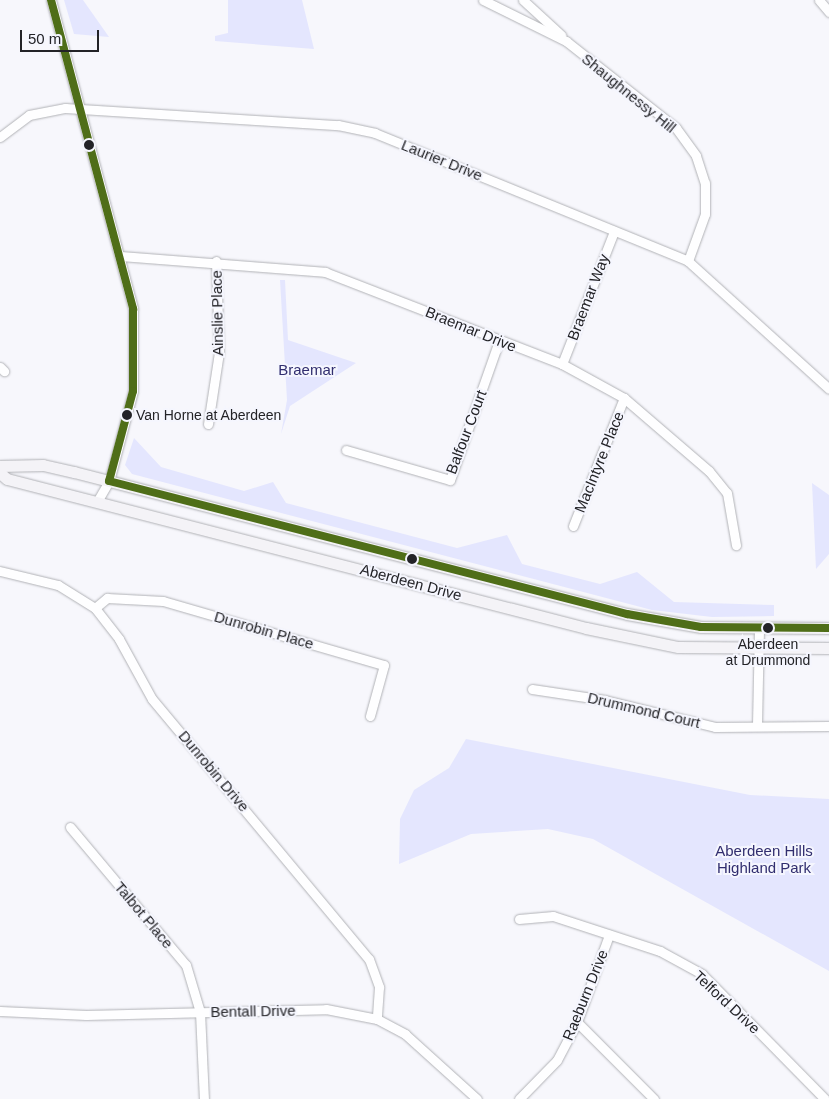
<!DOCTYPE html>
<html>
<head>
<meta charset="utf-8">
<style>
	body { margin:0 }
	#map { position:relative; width:829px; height:1099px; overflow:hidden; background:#f7f7fc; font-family:Helvetica,sans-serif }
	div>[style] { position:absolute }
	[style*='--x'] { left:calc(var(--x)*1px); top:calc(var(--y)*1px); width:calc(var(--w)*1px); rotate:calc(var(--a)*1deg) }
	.green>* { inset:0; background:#e4e6fe }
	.roads { filter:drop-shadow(0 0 1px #b1b2b6) drop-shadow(0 0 1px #b1b2b6) }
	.street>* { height:9px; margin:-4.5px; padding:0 4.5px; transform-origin:4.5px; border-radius:4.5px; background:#fefeff }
	.secondary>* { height:11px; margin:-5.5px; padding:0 5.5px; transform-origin:5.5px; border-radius:5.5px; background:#f4f3f7 }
	.bus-1>* { height:8px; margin:-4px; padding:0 4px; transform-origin:4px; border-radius:4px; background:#4f6e18 }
	.dots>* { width:14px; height:14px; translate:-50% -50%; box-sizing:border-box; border:2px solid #f5f6fe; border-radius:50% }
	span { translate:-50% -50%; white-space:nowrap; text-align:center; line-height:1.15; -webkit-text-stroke:4px #f5f6fe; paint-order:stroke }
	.bus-label { font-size:14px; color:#232327 }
	.left { translate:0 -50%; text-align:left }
	.street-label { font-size:15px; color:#232327 }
	.park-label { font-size:15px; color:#312e6f }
	.scale { position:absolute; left:20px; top:30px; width:79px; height:22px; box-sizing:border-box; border:2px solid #232327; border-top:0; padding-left:6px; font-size:15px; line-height:18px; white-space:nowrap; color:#232327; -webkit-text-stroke:4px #f5f6fe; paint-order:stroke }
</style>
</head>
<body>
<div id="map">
	<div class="green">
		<i style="clip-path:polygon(64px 0,83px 0,109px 37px,74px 34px)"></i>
		<i style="clip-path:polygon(228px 0,302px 0,314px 49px,215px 41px,215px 36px,228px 33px)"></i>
		<i style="clip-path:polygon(280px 280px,285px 280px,288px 340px,356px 363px,290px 406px,281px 434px,287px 400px)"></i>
		<i style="clip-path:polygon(134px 438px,161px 467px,244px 491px,273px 482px,286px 503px,457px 548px,507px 535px,522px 564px,600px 584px,637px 572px,674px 602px,774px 605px,774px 616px,712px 617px,652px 610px,132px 474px,125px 465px)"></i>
		<i style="clip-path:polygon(812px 483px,829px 495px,829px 554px,816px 569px)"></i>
		<i style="clip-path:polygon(466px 739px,750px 795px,829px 799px,829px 971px,593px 839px,548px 829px,471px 834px,399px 864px,400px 819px,414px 790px,449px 768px)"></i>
	</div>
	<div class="roads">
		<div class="street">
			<i style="--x:51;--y:0;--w:320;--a:75.1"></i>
			<i style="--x:133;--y:309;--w:82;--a:90"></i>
			<i style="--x:133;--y:391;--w:93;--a:104.9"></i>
			<i style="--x:109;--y:481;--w:22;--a:120"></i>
			<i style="--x:483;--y:0;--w:93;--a:26.3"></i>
			<i style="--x:566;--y:41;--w:140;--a:38.3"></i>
			<i style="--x:676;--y:128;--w:34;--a:54"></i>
			<i style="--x:696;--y:156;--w:28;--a:72"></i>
			<i style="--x:705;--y:183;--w:31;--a:90"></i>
			<i style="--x:705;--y:214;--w:50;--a:109.9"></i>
			<i style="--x:523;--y:0;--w:52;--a:42.6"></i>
			<i style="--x:819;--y:0;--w:16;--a:50"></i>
			<i style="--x:0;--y:137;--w:36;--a:-37"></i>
			<i style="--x:29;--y:115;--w:37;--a:-11"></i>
			<i style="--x:65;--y:108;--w:274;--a:3.6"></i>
			<i style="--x:338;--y:125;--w:38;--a:12"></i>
			<i style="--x:375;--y:133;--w:338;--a:22.2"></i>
			<i style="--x:688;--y:261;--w:190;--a:42.2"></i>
			<i style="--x:122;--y:256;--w:204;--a:4.5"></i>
			<i style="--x:325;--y:272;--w:254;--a:21.2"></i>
			<i style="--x:562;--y:364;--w:71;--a:28.7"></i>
			<i style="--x:624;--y:398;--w:112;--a:40.7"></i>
			<i style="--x:709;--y:471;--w:28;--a:51"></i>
			<i style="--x:727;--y:493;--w:53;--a:80.2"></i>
			<i style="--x:562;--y:364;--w:143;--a:-68.6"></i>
			<i style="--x:0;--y:367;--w:6;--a:45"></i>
			<i style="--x:208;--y:424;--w:73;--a:-81.3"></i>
			<i style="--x:219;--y:352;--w:91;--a:-91.9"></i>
			<i style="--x:346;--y:450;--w:108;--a:16.1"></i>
			<i style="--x:450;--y:480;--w:147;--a:-70.6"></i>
			<i style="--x:573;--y:526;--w:138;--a:-68.3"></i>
			<i style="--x:0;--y:571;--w:60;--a:13.6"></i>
			<i style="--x:58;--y:585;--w:44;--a:31.9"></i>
			<i style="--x:95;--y:608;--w:39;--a:52"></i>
			<i style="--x:119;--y:639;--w:68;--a:61.2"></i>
			<i style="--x:152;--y:699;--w:339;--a:50.2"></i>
			<i style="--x:369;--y:959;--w:30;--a:70"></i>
			<i style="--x:379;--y:987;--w:32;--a:94"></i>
			<i style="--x:95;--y:608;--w:16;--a:-40"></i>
			<i style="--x:107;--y:598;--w:56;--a:3.1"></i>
			<i style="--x:163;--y:601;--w:230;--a:16.2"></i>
			<i style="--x:384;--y:665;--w:53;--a:105.4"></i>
			<i style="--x:532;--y:689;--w:74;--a:8.6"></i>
			<i style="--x:605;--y:700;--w:113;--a:13.8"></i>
			<i style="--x:715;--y:727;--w:114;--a:-0.5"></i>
			<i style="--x:757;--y:725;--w:95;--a:-88.8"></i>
			<i style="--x:70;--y:827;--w:180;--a:50"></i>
			<i style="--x:186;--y:965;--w:49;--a:73.4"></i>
			<i style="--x:200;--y:1012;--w:87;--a:87.4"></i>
			<i style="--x:519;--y:919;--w:34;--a:-5"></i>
			<i style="--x:553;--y:916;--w:113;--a:18.1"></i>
			<i style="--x:660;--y:951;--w:48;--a:28.7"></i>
			<i style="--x:702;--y:974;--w:175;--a:45.5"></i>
			<i style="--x:0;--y:1011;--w:86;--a:2.7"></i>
			<i style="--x:86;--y:1015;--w:240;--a:-1.4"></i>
			<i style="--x:326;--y:1009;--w:52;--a:11.1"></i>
			<i style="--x:377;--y:1019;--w:32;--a:28"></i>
			<i style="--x:405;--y:1034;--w:97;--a:42.1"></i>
			<i style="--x:577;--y:1022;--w:109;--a:45"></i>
			<i style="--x:519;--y:1099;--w:54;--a:-45.7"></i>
			<i style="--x:557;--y:1060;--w:43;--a:-62.2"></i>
			<i style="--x:577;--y:1022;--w:93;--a:-69.8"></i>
		</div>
		<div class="secondary">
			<i style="--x:0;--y:466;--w:43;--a:-1.3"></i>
			<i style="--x:43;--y:465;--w:32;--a:13"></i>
			<i style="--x:74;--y:472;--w:571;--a:14.4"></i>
			<i style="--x:627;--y:614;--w:75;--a:10"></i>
			<i style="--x:701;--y:627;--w:128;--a:0.4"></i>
			<i style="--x:0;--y:473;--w:9;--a:41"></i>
			<i style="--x:7;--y:479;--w:598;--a:14.43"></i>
			<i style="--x:586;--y:628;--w:94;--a:11.7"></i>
			<i style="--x:678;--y:647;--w:151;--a:0.4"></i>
		</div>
	</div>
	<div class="bus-1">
		<i style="--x:51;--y:0;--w:320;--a:75.1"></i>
		<i style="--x:133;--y:309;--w:82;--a:90"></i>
		<i style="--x:133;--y:391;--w:93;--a:104.9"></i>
		<i style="--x:109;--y:481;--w:535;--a:14.4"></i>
		<i style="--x:627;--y:614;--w:75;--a:10"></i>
		<i style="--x:701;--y:627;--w:128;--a:0.4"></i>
	</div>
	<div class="dots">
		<i style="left:89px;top:145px;background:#232327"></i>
		<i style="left:127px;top:415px;background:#232327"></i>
		<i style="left:412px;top:559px;background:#232327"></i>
		<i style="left:768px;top:628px;background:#232327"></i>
	</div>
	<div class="bus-label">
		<span class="left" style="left:136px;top:415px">Van Horne at Aberdeen</span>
		<span style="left:768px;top:652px">Aberdeen<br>at Drummond</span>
	</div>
	<div class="street-label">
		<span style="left:629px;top:93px;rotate:39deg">Shaughnessy Hill</span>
		<span style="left:442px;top:160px;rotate:22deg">Laurier Drive</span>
		<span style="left:588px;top:297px;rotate:-69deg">Braemar Way</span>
		<span style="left:217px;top:313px;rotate:-91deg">Ainslie Place</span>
		<span style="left:471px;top:329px;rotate:22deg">Braemar Drive</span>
		<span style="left:466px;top:432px;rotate:-69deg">Balfour Court</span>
		<span style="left:599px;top:462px;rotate:-68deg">MacIntyre Place</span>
		<span style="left:411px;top:582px;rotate:15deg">Aberdeen Drive</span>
		<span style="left:264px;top:630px;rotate:16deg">Dunrobin Place</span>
		<span style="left:644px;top:710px;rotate:13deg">Drummond Court</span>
		<span style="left:214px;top:771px;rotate:50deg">Dunrobin Drive</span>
		<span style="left:144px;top:915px;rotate:50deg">Talbot Place</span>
		<span style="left:585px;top:995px;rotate:-68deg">Raeburn Drive</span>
		<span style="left:727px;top:1002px;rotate:43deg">Telford Drive</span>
		<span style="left:253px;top:1011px;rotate:-1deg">Bentall Drive</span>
	</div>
	<div class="park-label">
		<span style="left:307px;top:370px">Braemar</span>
		<span style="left:764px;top:859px">Aberdeen Hills<br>Highland Park</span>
	</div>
	<div class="scale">50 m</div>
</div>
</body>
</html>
